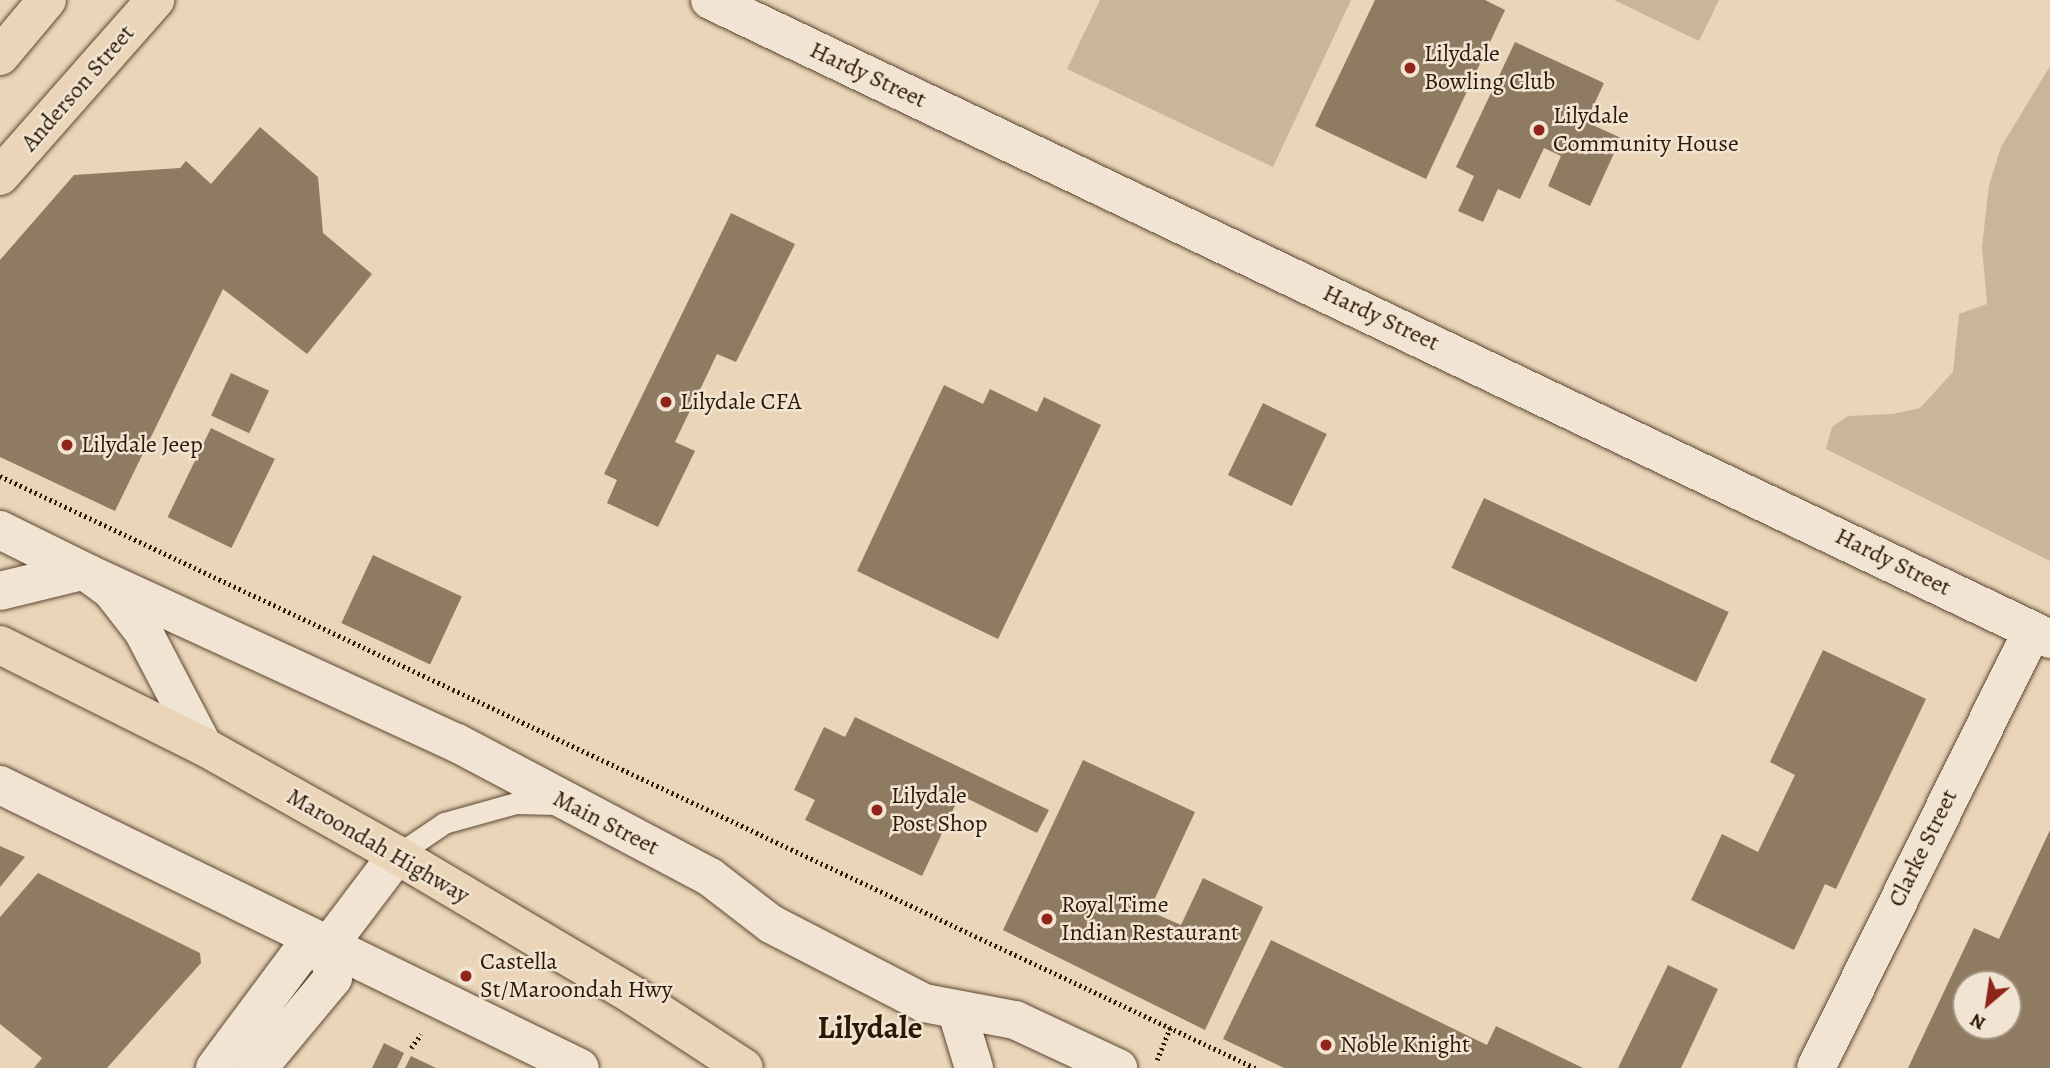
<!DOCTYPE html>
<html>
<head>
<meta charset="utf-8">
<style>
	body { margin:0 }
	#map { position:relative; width:2050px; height:1068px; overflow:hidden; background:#ead5b9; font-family:Alegreya,serif }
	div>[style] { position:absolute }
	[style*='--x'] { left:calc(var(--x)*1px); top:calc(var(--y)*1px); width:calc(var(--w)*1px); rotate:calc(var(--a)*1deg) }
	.green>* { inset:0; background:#cab59a }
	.building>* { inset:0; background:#8f7b62; transform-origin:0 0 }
	.path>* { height:4.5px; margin-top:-2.25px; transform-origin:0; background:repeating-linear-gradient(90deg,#2c1904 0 2px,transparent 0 5.5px) }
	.roads { filter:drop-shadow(0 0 2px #5c4831) drop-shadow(0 0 2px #5c4831) }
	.service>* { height:21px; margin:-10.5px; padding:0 10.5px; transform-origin:10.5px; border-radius:10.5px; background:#f1e4d2 }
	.minor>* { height:38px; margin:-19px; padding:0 19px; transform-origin:19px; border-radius:19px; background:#f1e4d2 }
	.secondary>* { height:38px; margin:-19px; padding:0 19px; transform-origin:19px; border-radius:19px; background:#f1e4d2 }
	.primary>* { height:38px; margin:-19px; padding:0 19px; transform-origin:19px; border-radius:19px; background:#ead5b9 }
	.trunk>* { height:38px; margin:-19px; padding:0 19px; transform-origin:19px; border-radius:19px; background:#ead5b9 }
	.dots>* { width:19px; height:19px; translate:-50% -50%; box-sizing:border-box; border:4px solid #f1e4d2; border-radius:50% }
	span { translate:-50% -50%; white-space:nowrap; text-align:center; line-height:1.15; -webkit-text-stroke:5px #f1e4d2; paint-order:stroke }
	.poi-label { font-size:24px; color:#2c1904 }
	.left { translate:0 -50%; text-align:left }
	.street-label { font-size:24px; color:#2c1904 }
	.district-label { font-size:32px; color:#2c1904; font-weight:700 }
	.north { position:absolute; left:1952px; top:970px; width:70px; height:70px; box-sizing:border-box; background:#f1e4d2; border:2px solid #a29380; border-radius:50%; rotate:209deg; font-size:19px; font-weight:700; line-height:28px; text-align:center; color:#2c1904 }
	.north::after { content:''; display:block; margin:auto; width:24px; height:32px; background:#8f2418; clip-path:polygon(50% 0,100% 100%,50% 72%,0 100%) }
</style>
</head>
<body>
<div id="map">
	<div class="green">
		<i style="clip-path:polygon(1100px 0,1351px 0,1273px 167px,1067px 69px)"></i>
		<i style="clip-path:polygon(1614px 0,1719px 0,1699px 41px)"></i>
		<i style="clip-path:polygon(2050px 66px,2050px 561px,1826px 449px,1832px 427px,1848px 416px,1893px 414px,1920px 408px,1953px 372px,1959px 314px,1987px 304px,1982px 247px,1989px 185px,2001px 147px)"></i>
	</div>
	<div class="building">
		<i style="clip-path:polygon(1375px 0,1485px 0,1505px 10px,1426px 179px,1315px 126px)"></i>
		<i style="clip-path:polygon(1515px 42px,1604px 83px,1586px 122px,1621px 138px,1590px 206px,1548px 186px,1561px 156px,1544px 148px,1520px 199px,1498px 189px,1483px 222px,1458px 211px,1474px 176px,1456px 167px)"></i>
		<i style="clip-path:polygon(260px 127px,318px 177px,323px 233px,372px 274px,307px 354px,223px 289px,115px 511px,0 457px,0 260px,74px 175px,180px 168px,186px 161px,211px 184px)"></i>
		<i style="clip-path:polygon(731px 213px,795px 244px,736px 362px,717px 354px,675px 442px,695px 451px,658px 527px,607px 503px,617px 480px,604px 474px)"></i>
		<i style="left:231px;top:373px;width:42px;height:47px;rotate:25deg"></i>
		<i style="clip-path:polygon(944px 385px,983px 404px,990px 389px,1037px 412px,1044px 397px,1101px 425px,998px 639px,857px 571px)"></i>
		<i style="left:1263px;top:403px;width:71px;height:80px;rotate:26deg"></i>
		<i style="left:211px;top:428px;width:71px;height:99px;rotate:26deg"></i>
		<i style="left:1484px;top:498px;width:270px;height:77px;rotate:25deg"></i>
		<i style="left:373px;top:555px;width:98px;height:75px;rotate:25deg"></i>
		<i style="clip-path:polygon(1823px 650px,1926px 699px,1836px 889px,1825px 884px,1794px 950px,1691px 900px,1722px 834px,1758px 852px,1795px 775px,1770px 762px)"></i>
		<i style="clip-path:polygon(855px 717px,1049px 810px,1037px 833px,960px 795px,922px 876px,805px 820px,815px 800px,794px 790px,824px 727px,845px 737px)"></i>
		<i style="clip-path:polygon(1083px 760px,1195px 812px,1149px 911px,1181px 925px,1203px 878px,1263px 907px,1205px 1030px,1003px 930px)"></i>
		<i style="clip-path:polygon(evenodd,2050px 830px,2050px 1068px,1908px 1068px,1974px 928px,1999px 939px,2050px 830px,1966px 984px,2008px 984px,2008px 1026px,1966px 1026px,1966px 984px)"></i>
		<i style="clip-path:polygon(0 846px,25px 857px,0 887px)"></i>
		<i style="clip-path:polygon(38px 873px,200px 953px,201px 963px,107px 1068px,34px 1068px,42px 1058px,0 1024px,0 917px)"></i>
		<i style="clip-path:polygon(1271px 940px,1487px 1045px,1496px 1026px,1583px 1068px,1284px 1068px,1223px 1039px)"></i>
		<i style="clip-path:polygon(1668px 965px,1718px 989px,1681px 1068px,1618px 1068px)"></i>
		<i style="clip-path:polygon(384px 1043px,404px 1053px,397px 1068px,372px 1068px)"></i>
		<i style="clip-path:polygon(411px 1056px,436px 1068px,405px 1068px)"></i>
	</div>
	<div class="path">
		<i style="--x:0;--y:476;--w:1388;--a:25.25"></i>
		<i style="--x:411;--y:1048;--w:17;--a:-54"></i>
		<i style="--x:1157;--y:1060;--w:35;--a:-68"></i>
	</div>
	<div class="roads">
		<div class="service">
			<i style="--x:397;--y:855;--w:57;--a:-34.2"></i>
			<i style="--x:444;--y:823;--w:75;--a:-15.5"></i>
			<i style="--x:516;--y:803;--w:40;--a:1.4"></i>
		</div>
		<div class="minor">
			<i style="--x:0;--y:530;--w:99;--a:26.3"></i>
			<i style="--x:89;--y:574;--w:29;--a:36"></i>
			<i style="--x:112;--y:591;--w:51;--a:52.2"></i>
			<i style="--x:143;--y:631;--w:130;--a:62.4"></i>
			<i style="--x:89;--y:574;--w:405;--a:24.7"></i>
			<i style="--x:457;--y:743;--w:286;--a:27.9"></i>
			<i style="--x:710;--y:877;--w:77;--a:37.6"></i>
			<i style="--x:771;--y:924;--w:172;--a:27.3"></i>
			<i style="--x:924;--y:1003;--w:93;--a:10.6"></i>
			<i style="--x:1015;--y:1020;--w:114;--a:25"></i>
			<i style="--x:0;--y:591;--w:84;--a:-13.7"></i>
			<i style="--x:0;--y:785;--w:645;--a:26.01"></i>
			<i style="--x:957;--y:1012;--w:59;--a:73.1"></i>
			<i style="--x:215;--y:1068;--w:142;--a:-53.3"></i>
			<i style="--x:300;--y:954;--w:30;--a:-17"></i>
			<i style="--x:329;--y:945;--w:113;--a:-52.9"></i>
			<i style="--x:258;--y:1068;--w:117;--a:-50.2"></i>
			<i style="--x:333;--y:978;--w:33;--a:-97"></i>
			<i style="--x:1816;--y:1068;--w:488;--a:-63.7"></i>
		</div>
		<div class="secondary">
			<i style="--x:710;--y:0;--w:1485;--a:25.49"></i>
		</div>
		<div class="primary">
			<i style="--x:0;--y:56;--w:73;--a:-50"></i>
			<i style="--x:0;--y:176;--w:235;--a:-48.6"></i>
		</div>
		<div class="trunk">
			<i style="--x:0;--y:645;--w:227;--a:26.5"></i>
			<i style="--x:203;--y:746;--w:223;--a:29.3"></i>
			<i style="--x:397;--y:855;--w:276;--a:30.7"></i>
			<i style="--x:634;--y:996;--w:131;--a:33.2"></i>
		</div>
	</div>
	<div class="dots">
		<i style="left:1410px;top:68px;background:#8f2418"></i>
		<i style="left:1539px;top:130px;background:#8f2418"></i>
		<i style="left:666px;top:402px;background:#8f2418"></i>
		<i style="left:67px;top:445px;background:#8f2418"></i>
		<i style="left:877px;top:810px;background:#8f2418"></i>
		<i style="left:1047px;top:919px;background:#8f2418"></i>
		<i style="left:466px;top:976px;background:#8f2418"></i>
		<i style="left:1326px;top:1045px;background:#8f2418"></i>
	</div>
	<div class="poi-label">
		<span class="left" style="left:1424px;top:68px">Lilydale<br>Bowling Club</span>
		<span class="left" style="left:1553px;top:130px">Lilydale<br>Community House</span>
		<span class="left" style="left:680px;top:402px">Lilydale CFA</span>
		<span class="left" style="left:81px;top:445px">Lilydale Jeep</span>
		<span class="left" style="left:891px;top:810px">Lilydale<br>Post Shop</span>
		<span class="left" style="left:1061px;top:919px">Royal Time<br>Indian Restaurant</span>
		<span class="left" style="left:480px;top:976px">Castella<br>St/Maroondah Hwy</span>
		<span class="left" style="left:1340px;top:1045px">Noble Knight</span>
	</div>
	<div class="street-label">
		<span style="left:868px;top:75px;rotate:25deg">Hardy Street</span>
		<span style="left:78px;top:88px;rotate:-49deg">Anderson Street</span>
		<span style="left:1381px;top:318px;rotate:25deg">Hardy Street</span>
		<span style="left:1893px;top:562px;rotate:26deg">Hardy Street</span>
		<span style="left:606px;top:823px;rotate:27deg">Main Street</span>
		<span style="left:378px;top:846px;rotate:30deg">Maroondah Highway</span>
		<span style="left:1923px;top:848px;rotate:-64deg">Clarke Street</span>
	</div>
	<div class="district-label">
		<span style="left:870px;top:1027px">Lilydale</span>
	</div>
	<div class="north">N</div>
</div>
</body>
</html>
